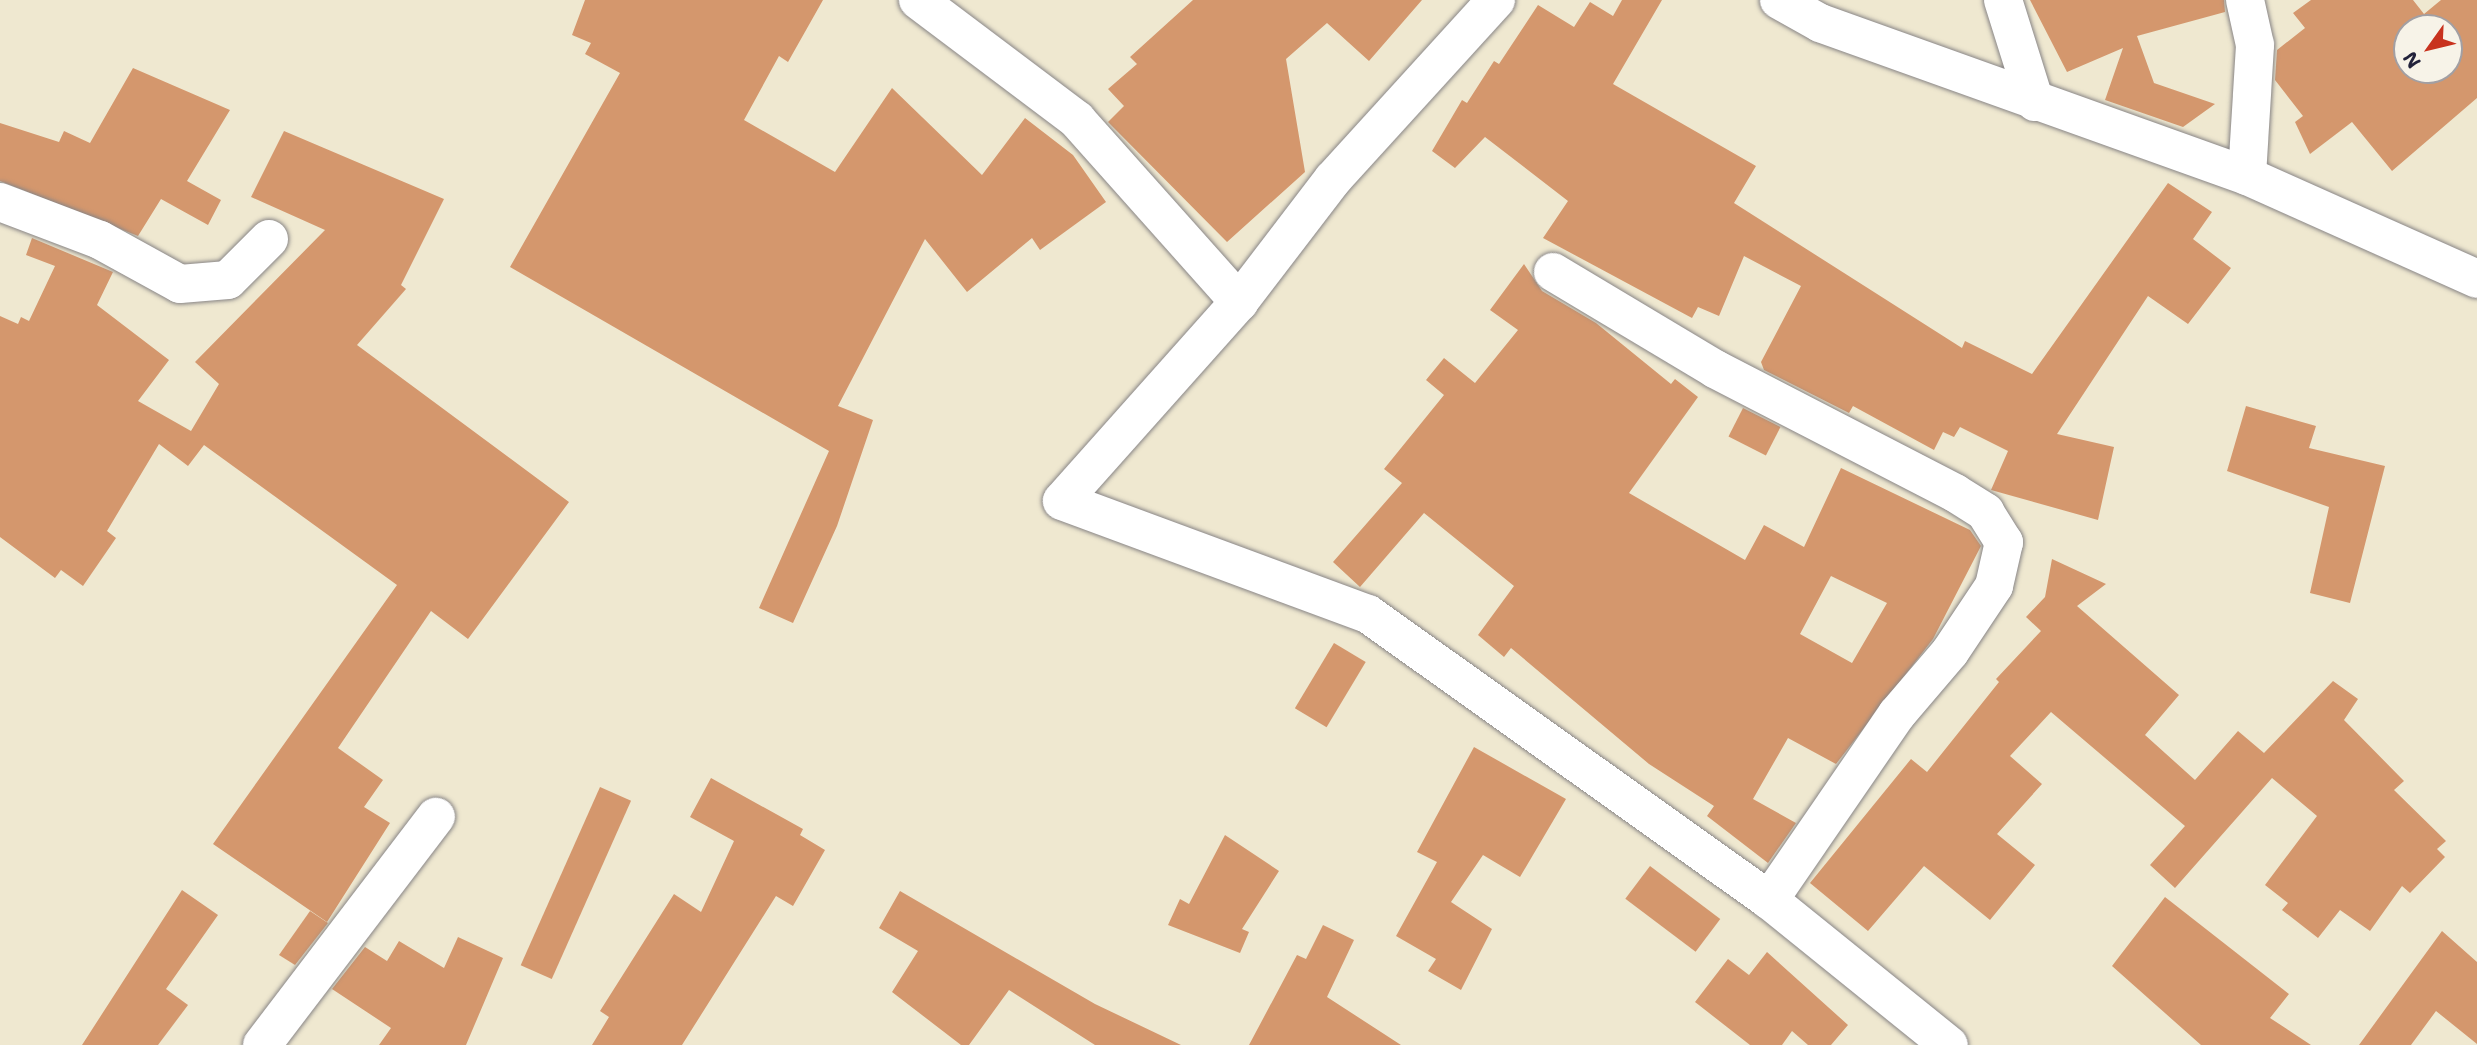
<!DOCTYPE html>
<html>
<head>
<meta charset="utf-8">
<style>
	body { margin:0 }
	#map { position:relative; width:2477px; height:1045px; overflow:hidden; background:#efe8d0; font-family:"Shantell Sans",sans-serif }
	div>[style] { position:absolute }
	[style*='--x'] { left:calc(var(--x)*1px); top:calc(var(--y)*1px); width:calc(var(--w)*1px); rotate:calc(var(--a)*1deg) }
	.building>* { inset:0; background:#d4976d; transform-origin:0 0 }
	.roads { filter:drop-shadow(0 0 2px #888586) drop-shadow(0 0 2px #888586) }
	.street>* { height:38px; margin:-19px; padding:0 19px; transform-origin:19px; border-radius:19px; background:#fff }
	span { translate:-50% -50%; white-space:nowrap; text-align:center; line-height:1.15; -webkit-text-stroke:5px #f7f3e8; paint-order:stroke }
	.north { position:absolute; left:2393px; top:14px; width:70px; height:70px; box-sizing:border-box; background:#f7f3e8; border:2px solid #a29fa3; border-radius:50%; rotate:236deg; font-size:19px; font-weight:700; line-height:28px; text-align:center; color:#22223b }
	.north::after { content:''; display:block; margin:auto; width:24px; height:32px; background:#c8321e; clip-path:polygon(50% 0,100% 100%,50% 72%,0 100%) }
</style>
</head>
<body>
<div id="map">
	<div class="building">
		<i style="clip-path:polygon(585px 0,823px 0,788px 62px,779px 56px,744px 120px,835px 172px,892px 88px,982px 175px,1025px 118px,1073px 155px,1106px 202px,1040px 250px,1032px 238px,967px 292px,925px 239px,838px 406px,873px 420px,837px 526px,793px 623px,759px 608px,829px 451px,510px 267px,620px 73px,585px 54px,591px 43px,572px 35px)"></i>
		<i style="clip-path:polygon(1193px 0,1422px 0,1369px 61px,1327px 23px,1286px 59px,1305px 172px,1227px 242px,1108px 122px,1124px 106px,1108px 89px,1137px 64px,1130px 57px)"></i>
		<i style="clip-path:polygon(1622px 0,1662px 0,1613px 84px,1756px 166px,1734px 203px,1962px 348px,1965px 341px,2032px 374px,2168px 183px,2212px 212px,2193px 239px,2231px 268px,2188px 324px,2148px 296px,2057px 434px,2114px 447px,2098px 520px,1991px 490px,2008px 451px,1960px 427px,1954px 437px,1943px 432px,1934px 450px,1853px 406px,1849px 413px,1764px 370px,1761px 362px,1801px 286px,1744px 256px,1719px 316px,1698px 307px,1692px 318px,1543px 238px,1568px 201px,1485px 137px,1455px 168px,1432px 151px,1462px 100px,1467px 103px,1494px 61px,1499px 64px,1538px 5px,1574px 27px,1590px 2px,1613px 16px)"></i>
		<i style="clip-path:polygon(2030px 0,2224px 0,2225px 12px,2137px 36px,2154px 83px,2215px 104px,2183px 127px,2105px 100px,2123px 48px,2067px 72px)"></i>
		<i style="clip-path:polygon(evenodd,2311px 0,2413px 0,2424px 14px,2441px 0,2477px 0,2477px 98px,2392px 171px,2352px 122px,2310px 154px,2295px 122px,2303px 116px,2275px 80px,2277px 50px,2305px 28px,2293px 13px,2311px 0,2407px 28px,2449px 28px,2449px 70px,2407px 70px,2407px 28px)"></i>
		<i style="clip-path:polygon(133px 68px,230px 110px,187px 181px,221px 200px,208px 225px,161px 199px,138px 236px,0 181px,0 123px,59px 142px,64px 131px,90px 143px)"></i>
		<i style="clip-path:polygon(284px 131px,444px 199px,401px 285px,406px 289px,357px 345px,569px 502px,468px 639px,431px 611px,338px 748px,383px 780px,364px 807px,390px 823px,327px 922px,213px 844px,397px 585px,204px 445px,188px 466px,159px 444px,107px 531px,116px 538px,83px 586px,61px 570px,55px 578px,0 537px,0 316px,18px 324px,21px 317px,29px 321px,55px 266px,26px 255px,32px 238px,113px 272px,97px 305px,169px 360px,138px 401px,191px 431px,219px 384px,195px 362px,325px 230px,251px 197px)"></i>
		<i style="clip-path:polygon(evenodd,1524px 264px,1542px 291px,1596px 323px,1671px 384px,1675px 379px,1698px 397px,1629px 493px,1745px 560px,1764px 525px,1804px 547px,1841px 468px,1970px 530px,1981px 546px,1933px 639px,1836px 764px,1788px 738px,1753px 799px,1796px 823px,1768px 863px,1707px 816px,1714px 806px,1649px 764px,1511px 648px,1504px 657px,1478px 635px,1514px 586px,1424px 513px,1360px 587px,1333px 562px,1402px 483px,1384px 469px,1444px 395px,1426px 380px,1444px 358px,1475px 383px,1518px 330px,1490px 310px,1524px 264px,1831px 576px,1887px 603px,1852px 663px,1800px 634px,1831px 576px)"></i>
		<i style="clip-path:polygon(2246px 406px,2316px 426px,2309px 448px,2385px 466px,2350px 603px,2310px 593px,2329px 507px,2227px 471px)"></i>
		<i style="left:1743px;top:408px;width:42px;height:32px;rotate:27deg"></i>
		<i style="clip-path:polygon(2052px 559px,2106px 584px,2077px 606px,2179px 695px,2145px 735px,2195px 780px,2238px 731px,2264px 753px,2333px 681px,2358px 699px,2344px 720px,2404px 781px,2394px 790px,2446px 841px,2437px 849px,2445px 857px,2410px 893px,2402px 886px,2370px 931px,2340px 910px,2318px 938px,2282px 910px,2288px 903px,2265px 885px,2317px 816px,2272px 778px,2175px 888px,2150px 865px,2185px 826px,2051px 712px,2010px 756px,2042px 784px,1997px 834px,2035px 865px,1990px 920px,1924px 866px,1868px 931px,1810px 883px,1911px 759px,1927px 772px,1999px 682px,1996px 679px,2041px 631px,2026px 617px,2045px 597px)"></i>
		<i style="left:1334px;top:643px;width:37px;height:76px;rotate:31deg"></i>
		<i style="clip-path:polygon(1474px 747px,1566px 799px,1520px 877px,1483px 855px,1451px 902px,1492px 929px,1461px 990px,1428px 971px,1436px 959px,1396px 936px,1437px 862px,1417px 852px)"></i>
		<i style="clip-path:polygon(711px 778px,803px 829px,800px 835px,825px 850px,793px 906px,776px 896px,682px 1045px,592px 1045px,609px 1017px,600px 1011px,674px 894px,701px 912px,734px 841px,690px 817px)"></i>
		<i style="left:600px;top:787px;width:34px;height:195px;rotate:24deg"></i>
		<i style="clip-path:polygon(1225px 835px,1279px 871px,1242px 929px,1249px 932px,1240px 953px,1168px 925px,1180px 899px,1189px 904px)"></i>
		<i style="left:1650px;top:866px;width:88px;height:41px;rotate:37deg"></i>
		<i style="clip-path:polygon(182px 890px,218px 915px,166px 989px,188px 1005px,158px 1045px,82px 1045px)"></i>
		<i style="clip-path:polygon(900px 891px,1095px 1004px,1181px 1045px,1095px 1045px,1009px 990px,969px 1045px,961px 1045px,892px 992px,918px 951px,879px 928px)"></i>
		<i style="clip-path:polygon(2165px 897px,2289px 994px,2270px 1018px,2311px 1045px,2201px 1045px,2112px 966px)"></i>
		<i style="clip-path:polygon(310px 911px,328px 923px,295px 965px,279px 955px)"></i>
		<i style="clip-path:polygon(1323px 925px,1354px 940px,1327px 997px,1401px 1045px,1249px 1045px,1297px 955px,1306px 959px)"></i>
		<i style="clip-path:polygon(2442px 931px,2477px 962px,2477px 1044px,2436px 1011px,2411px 1045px,2359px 1045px)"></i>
		<i style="clip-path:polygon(458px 937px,503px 958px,466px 1045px,379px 1045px,391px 1028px,332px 989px,365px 947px,387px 961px,399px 941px,444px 968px)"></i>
		<i style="clip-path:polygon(1767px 952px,1848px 1025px,1831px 1045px,1808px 1045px,1792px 1031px,1782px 1045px,1750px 1045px,1695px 1002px,1728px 959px,1749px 975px)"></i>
	</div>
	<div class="roads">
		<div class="street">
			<i style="--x:918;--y:0;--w:199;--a:37"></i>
			<i style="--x:1077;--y:120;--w:244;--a:48.3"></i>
			<i style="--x:1496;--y:0;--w:242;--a:132.3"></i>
			<i style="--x:1333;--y:179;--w:155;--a:127.4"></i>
			<i style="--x:1239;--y:302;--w:266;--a:131.7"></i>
			<i style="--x:1062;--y:501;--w:326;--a:20.3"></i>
			<i style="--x:1368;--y:614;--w:493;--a:35.5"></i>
			<i style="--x:1769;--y:900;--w:231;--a:38.9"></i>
			<i style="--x:1779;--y:0;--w:47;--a:29.3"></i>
			<i style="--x:1820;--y:23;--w:454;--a:19.7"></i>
			<i style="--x:2247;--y:176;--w:252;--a:24.1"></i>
			<i style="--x:2003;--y:0;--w:107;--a:72.6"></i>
			<i style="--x:2245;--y:0;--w:46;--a:77.5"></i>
			<i style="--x:2255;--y:45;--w:131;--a:93.5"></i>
			<i style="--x:0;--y:202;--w:107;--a:20.8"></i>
			<i style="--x:100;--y:240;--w:91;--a:28.8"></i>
			<i style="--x:180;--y:284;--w:48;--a:-4.8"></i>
			<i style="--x:228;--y:280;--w:58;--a:-45"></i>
			<i style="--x:1553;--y:272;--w:189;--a:30.9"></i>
			<i style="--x:1715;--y:369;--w:270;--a:27.3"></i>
			<i style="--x:1955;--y:493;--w:36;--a:32"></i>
			<i style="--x:1985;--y:512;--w:36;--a:58"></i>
			<i style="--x:2004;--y:542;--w:45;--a:102.8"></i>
			<i style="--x:1994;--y:586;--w:79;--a:123.7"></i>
			<i style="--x:1950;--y:652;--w:82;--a:130.5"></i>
			<i style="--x:1897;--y:714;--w:226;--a:124.5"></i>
			<i style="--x:262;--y:1045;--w:287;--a:-52.7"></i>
		</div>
	</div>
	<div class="north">N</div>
</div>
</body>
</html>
